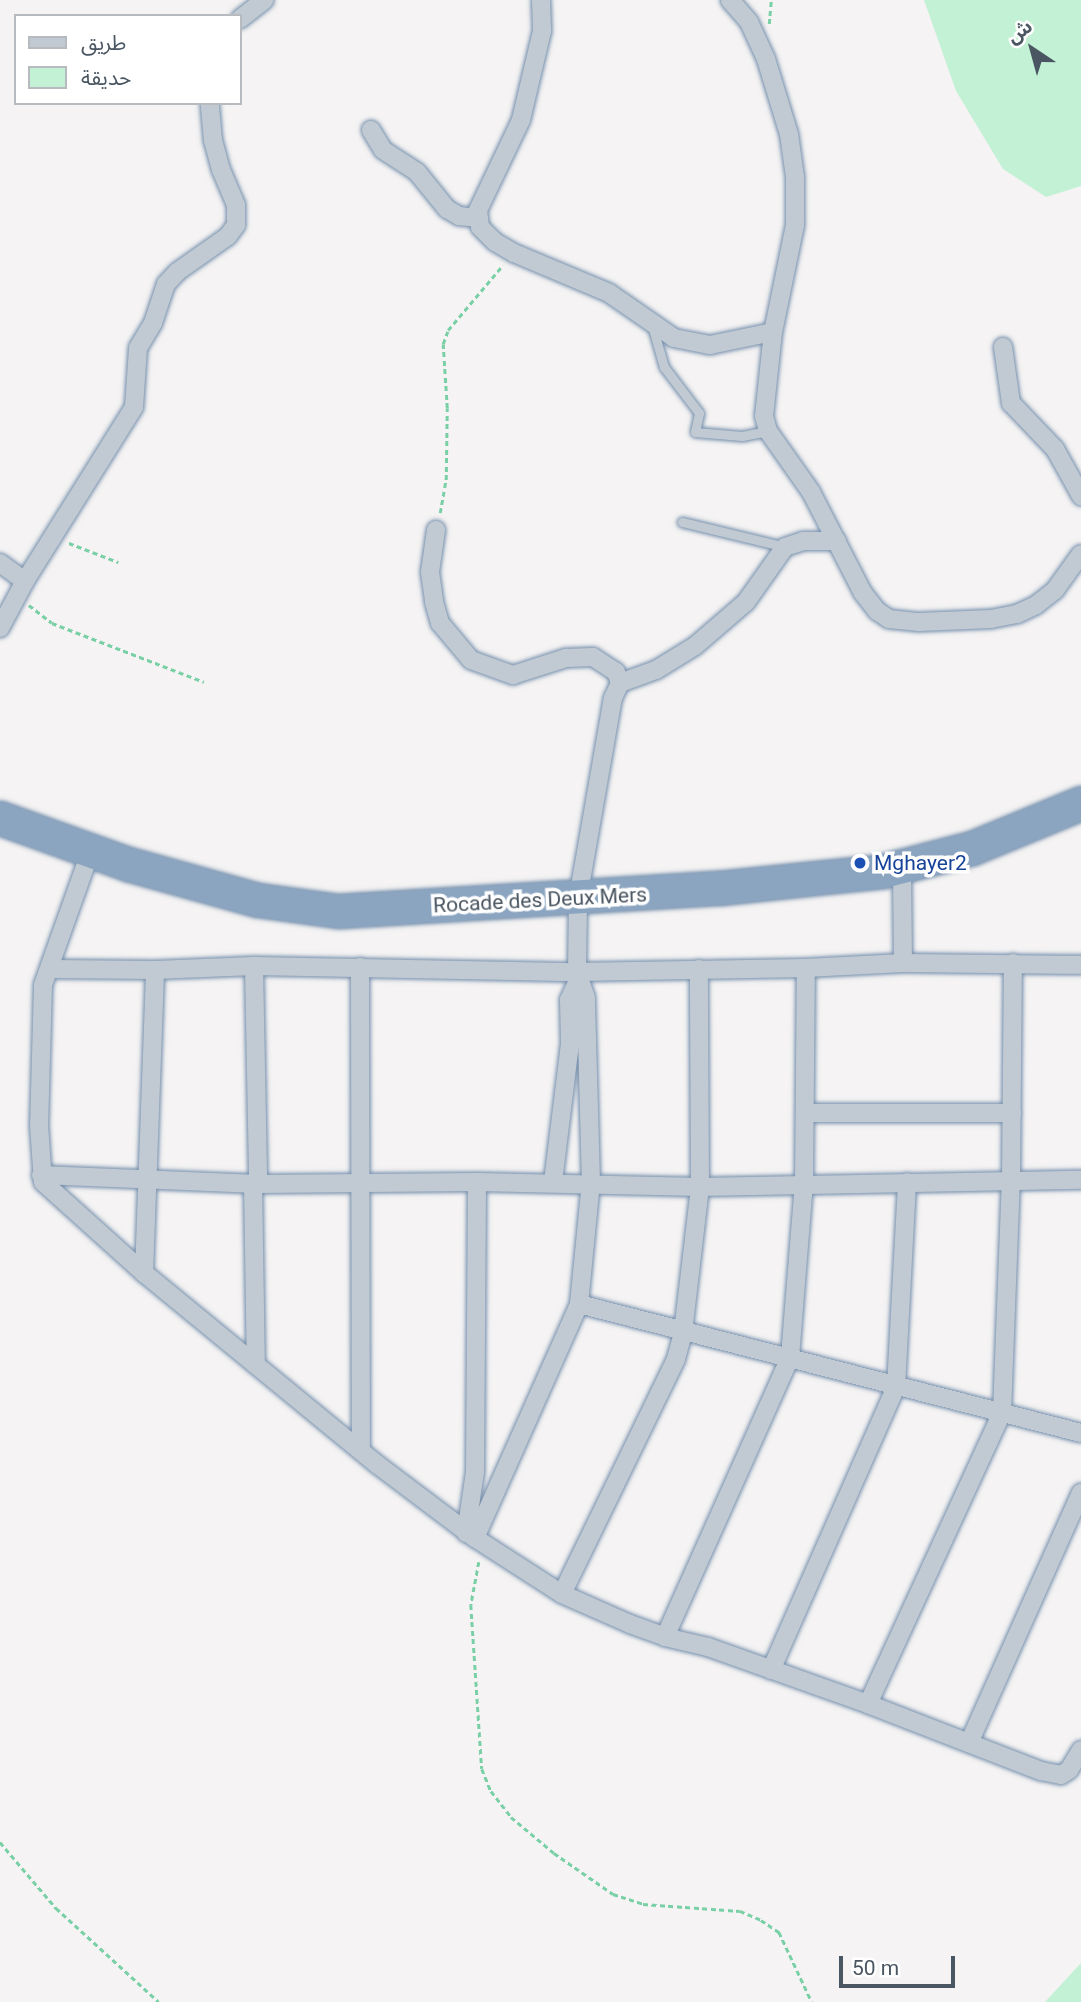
<!DOCTYPE html>
<html>
<head>
<meta charset="utf-8">
<style>
	body { margin:0 }
	#map { position:relative; width:1081px; height:2002px; overflow:hidden; background:#f5f3f3; font-family:Roboto,"Noto Sans Arabic",sans-serif }
	div>[style] { position:absolute }
	[style*='--x'] { left:calc(var(--x)*1px); top:calc(var(--y)*1px); width:calc(var(--w)*1px); rotate:calc(var(--a)*1deg) }
	.green>* { inset:0; background:#c3f1d5 }
	.path>* { height:2.5px; margin-top:-1.25px; transform-origin:0; background:repeating-linear-gradient(90deg,#7ad0a6 0 5px,transparent 0 8.5px) }
	.roads { filter:drop-shadow(0 0 2px #7690ad) drop-shadow(0 0 2px #7690ad) }
	.lane>* { height:9px; margin:-4.5px; padding:0 4.5px; transform-origin:4.5px; border-radius:4.5px; background:#c1cad2 }
	.street>* { height:18px; margin:-9px; padding:0 9px; transform-origin:9px; border-radius:9px; background:#c1cad2 }
	.highway>* { height:33px; margin:-16.5px; padding:0 16.5px; transform-origin:16.5px; border-radius:16.5px; background:#8ba5c1 }
	.dots>* { width:19px; height:19px; translate:-50% -50%; box-sizing:border-box; border:4px solid #fff; border-radius:50% }
	span { translate:-50% -50%; white-space:nowrap; text-align:center; line-height:1.15; -webkit-text-stroke:7px #fff; paint-order:stroke }
	.transit-label { font-size:21px; color:#164399 }
	.left { translate:0 -50%; text-align:left }
	.street-label { font-size:21px; color:#4a5661 }
	.legend { position:absolute; left:14px; top:14px; width:228px; height:91px; box-sizing:border-box; background:#fff; border:2px solid #b7bbc0; margin:0; padding:9px 12px; list-style:none; font-size:21px; color:#4a5661 }
	.legend li { display:flex; align-items:center; gap:14px; height:35px }
	.legend b { width:35px; border:2px solid #b7bbc0 }
	.north { position:absolute; left:997px; top:14px; width:70px; height:70px; -webkit-text-stroke:5px #fff; paint-order:stroke; rotate:324deg; font-size:19px; font-weight:700; line-height:28px; text-align:center; color:#4a5661 }
	.north::after { content:''; display:block; margin:auto; width:24px; height:32px; background:#4a5661; clip-path:polygon(50% 0,100% 100%,50% 72%,0 100%) }
	.scale { position:absolute; left:839px; top:1956px; width:116px; height:32px; box-sizing:border-box; border:4px solid #4a5661; border-top:0; padding-left:9px; font-size:21px; line-height:24px; white-space:nowrap; color:#4a5661; -webkit-text-stroke:5px #fff; paint-order:stroke }
</style>
</head>
<body>
<div id="map">
	<div class="green">
		<i style="clip-path:polygon(924px 0,1081px 0,1081px 186px,1046px 197px,1003px 169px,956px 91px)"></i>
		<i style="clip-path:polygon(1081px 1963px,1081px 2002px,1045px 2002px)"></i>
	</div>
	<div class="path">
		<i style="--x:769;--y:24;--w:24;--a:-85"></i>
		<i style="--x:440;--y:513;--w:34;--a:-80"></i>
		<i style="--x:446;--y:480;--w:72;--a:-89.2"></i>
		<i style="--x:447;--y:408;--w:64;--a:-93.6"></i>
		<i style="--x:443;--y:344;--w:15;--a:-70"></i>
		<i style="--x:448;--y:330;--w:85;--a:-49.8"></i>
		<i style="--x:69;--y:543;--w:53;--a:21.2"></i>
		<i style="--x:29;--y:605;--w:29;--a:38"></i>
		<i style="--x:52;--y:623;--w:163;--a:21.2"></i>
		<i style="--x:479;--y:1562;--w:44;--a:100.5"></i>
		<i style="--x:471;--y:1605;--w:164;--a:86.2"></i>
		<i style="--x:482;--y:1769;--w:24;--a:68"></i>
		<i style="--x:491;--y:1791;--w:33;--a:52"></i>
		<i style="--x:511;--y:1817;--w:56;--a:39.9"></i>
		<i style="--x:554;--y:1853;--w:72;--a:34.8"></i>
		<i style="--x:613;--y:1894;--w:32;--a:18"></i>
		<i style="--x:643;--y:1904;--w:97;--a:4.1"></i>
		<i style="--x:740;--y:1911;--w:23;--a:23"></i>
		<i style="--x:761;--y:1920;--w:22;--a:34"></i>
		<i style="--x:779;--y:1932;--w:77;--a:64.8"></i>
		<i style="--x:0;--y:1842;--w:87;--a:49.7"></i>
		<i style="--x:56;--y:1908;--w:139;--a:42.4"></i>
	</div>
	<div class="roads">
		<div class="lane">
			<i style="--x:652;--y:325;--w:44;--a:74.1"></i>
			<i style="--x:664;--y:367;--w:58;--a:52.7"></i>
			<i style="--x:699;--y:413;--w:19;--a:102"></i>
			<i style="--x:695;--y:432;--w:47;--a:4.9"></i>
			<i style="--x:742;--y:436;--w:26;--a:-11"></i>
			<i style="--x:682;--y:522;--w:106;--a:13.6"></i>
		</div>
		<div class="street">
			<i style="--x:541;--y:0;--w:31;--a:88"></i>
			<i style="--x:542;--y:31;--w:91;--a:103.3"></i>
			<i style="--x:521;--y:120;--w:100;--a:115.5"></i>
			<i style="--x:478;--y:210;--w:17;--a:83"></i>
			<i style="--x:480;--y:227;--w:21;--a:45"></i>
			<i style="--x:495;--y:242;--w:22;--a:30"></i>
			<i style="--x:514;--y:253;--w:103;--a:22.8"></i>
			<i style="--x:609;--y:293;--w:79;--a:34.7"></i>
			<i style="--x:674;--y:338;--w:37;--a:11"></i>
			<i style="--x:710;--y:345;--w:64;--a:-11.7"></i>
			<i style="--x:730;--y:0;--w:29;--a:49"></i>
			<i style="--x:749;--y:22;--w:41;--a:65.3"></i>
			<i style="--x:766;--y:59;--w:78;--a:73"></i>
			<i style="--x:789;--y:134;--w:43;--a:82.1"></i>
			<i style="--x:795;--y:177;--w:48;--a:90"></i>
			<i style="--x:795;--y:225;--w:109;--a:101.6"></i>
			<i style="--x:773;--y:332;--w:84;--a:96.1"></i>
			<i style="--x:764;--y:416;--w:16;--a:75"></i>
			<i style="--x:768;--y:431;--w:75;--a:54.8"></i>
			<i style="--x:811;--y:492;--w:114;--a:62.8"></i>
			<i style="--x:863;--y:593;--w:23;--a:52"></i>
			<i style="--x:877;--y:611;--w:14;--a:34"></i>
			<i style="--x:889;--y:619;--w:30;--a:6"></i>
			<i style="--x:919;--y:622;--w:72;--a:-2.4"></i>
			<i style="--x:991;--y:619;--w:26;--a:-11"></i>
			<i style="--x:1017;--y:614;--w:21;--a:-25"></i>
			<i style="--x:1036;--y:605;--w:24;--a:-38"></i>
			<i style="--x:1055;--y:590;--w:44;--a:-54.2"></i>
			<i style="--x:240;--y:19;--w:31;--a:-38"></i>
			<i style="--x:371;--y:130;--w:23;--a:59"></i>
			<i style="--x:383;--y:150;--w:40;--a:32.9"></i>
			<i style="--x:417;--y:172;--w:48;--a:51"></i>
			<i style="--x:447;--y:209;--w:14;--a:30"></i>
			<i style="--x:459;--y:216;--w:18;--a:6"></i>
			<i style="--x:1003;--y:347;--w:57;--a:81.9"></i>
			<i style="--x:1011;--y:403;--w:64;--a:46.3"></i>
			<i style="--x:1055;--y:449;--w:54;--a:61"></i>
			<i style="--x:436;--y:530;--w:42;--a:98.1"></i>
			<i style="--x:430;--y:572;--w:30;--a:82"></i>
			<i style="--x:434;--y:602;--w:22;--a:74"></i>
			<i style="--x:440;--y:623;--w:48;--a:50"></i>
			<i style="--x:471;--y:660;--w:45;--a:19.7"></i>
			<i style="--x:513;--y:675;--w:56;--a:-17.8"></i>
			<i style="--x:566;--y:658;--w:27;--a:-2"></i>
			<i style="--x:593;--y:657;--w:27;--a:33"></i>
			<i style="--x:616;--y:672;--w:12;--a:70"></i>
			<i style="--x:0;--y:563;--w:31;--a:36"></i>
			<i style="--x:0;--y:628;--w:53;--a:-62"></i>
			<i style="--x:25;--y:581;--w:205;--a:-57.9"></i>
			<i style="--x:134;--y:407;--w:59;--a:-86.1"></i>
			<i style="--x:138;--y:348;--w:29;--a:-59"></i>
			<i style="--x:153;--y:323;--w:41;--a:-71.6"></i>
			<i style="--x:166;--y:284;--w:16;--a:-47"></i>
			<i style="--x:177;--y:272;--w:62;--a:-35.2"></i>
			<i style="--x:228;--y:236;--w:14;--a:-54"></i>
			<i style="--x:236;--y:225;--w:20;--a:-90"></i>
			<i style="--x:236;--y:205;--w:38;--a:-113"></i>
			<i style="--x:221;--y:170;--w:30;--a:-105"></i>
			<i style="--x:213;--y:141;--w:38;--a:-95"></i>
			<i style="--x:91;--y:850;--w:143;--a:109.6"></i>
			<i style="--x:43;--y:985;--w:140;--a:91.6"></i>
			<i style="--x:39;--y:1125;--w:57;--a:86"></i>
			<i style="--x:43;--y:1182;--w:136;--a:42"></i>
			<i style="--x:144;--y:1273;--w:303;--a:39.4"></i>
			<i style="--x:378;--y:1465;--w:121;--a:37"></i>
			<i style="--x:475;--y:1538;--w:256;--a:-66"></i>
			<i style="--x:579;--y:1304;--w:123;--a:-84.4"></i>
			<i style="--x:591;--y:1182;--w:184;--a:-91.6"></i>
			<i style="--x:586;--y:998;--w:28;--a:-109"></i>
			<i style="--x:577;--y:972;--w:74;--a:-89.2"></i>
			<i style="--x:578;--y:898;--w:203;--a:-80.1"></i>
			<i style="--x:613;--y:698;--w:17;--a:-65"></i>
			<i style="--x:620;--y:683;--w:38;--a:-20"></i>
			<i style="--x:656;--y:670;--w:46;--a:-31.6"></i>
			<i style="--x:695;--y:646;--w:67;--a:-40.8"></i>
			<i style="--x:746;--y:602;--w:67;--a:-54.7"></i>
			<i style="--x:785;--y:547;--w:19;--a:-18"></i>
			<i style="--x:803;--y:541;--w:34;--a:0"></i>
			<i style="--x:902;--y:868;--w:95;--a:89.4"></i>
			<i style="--x:254;--y:966;--w:218;--a:88.9"></i>
			<i style="--x:360;--y:967;--w:482;--a:89.9"></i>
			<i style="--x:50;--y:969;--w:105;--a:0.5"></i>
			<i style="--x:155;--y:970;--w:99;--a:-2.3"></i>
			<i style="--x:254;--y:966;--w:323;--a:1.1"></i>
			<i style="--x:577;--y:972;--w:229;--a:-1"></i>
			<i style="--x:806;--y:968;--w:97;--a:-3"></i>
			<i style="--x:903;--y:963;--w:178;--a:0.6"></i>
			<i style="--x:806;--y:1113;--w:206;--a:0"></i>
			<i style="--x:41;--y:1175;--w:217;--a:2.4"></i>
			<i style="--x:258;--y:1184;--w:219;--a:-0.5"></i>
			<i style="--x:553;--y:1182;--w:140;--a:-83"></i>
			<i style="--x:570;--y:1043;--w:43;--a:-91.3"></i>
			<i style="--x:569;--y:1000;--w:21;--a:-65"></i>
			<i style="--x:253;--y:1183;--w:182;--a:89.1"></i>
			<i style="--x:144;--y:1273;--w:303;--a:-87.9"></i>
			<i style="--x:579;--y:1304;--w:518;--a:14.41"></i>
			<i style="--x:466;--y:1533;--w:62;--a:-81.6"></i>
			<i style="--x:475;--y:1472;--w:290;--a:-89.6"></i>
			<i style="--x:477;--y:1182;--w:223;--a:1.3"></i>
			<i style="--x:700;--y:1187;--w:381;--a:-1.1"></i>
			<i style="--x:475;--y:1538;--w:103;--a:32.8"></i>
			<i style="--x:562;--y:1594;--w:74;--a:23.8"></i>
			<i style="--x:630;--y:1624;--w:37;--a:20"></i>
			<i style="--x:665;--y:1637;--w:44;--a:13.1"></i>
			<i style="--x:708;--y:1647;--w:170;--a:19.6"></i>
			<i style="--x:868;--y:1704;--w:186;--a:21.2"></i>
			<i style="--x:1041;--y:1771;--w:20;--a:11"></i>
			<i style="--x:1061;--y:1775;--w:9;--a:-32"></i>
			<i style="--x:1069;--y:1770;--w:23;--a:-59"></i>
			<i style="--x:562;--y:1594;--w:261;--a:-64.1"></i>
			<i style="--x:676;--y:1359;--w:28;--a:-75"></i>
			<i style="--x:683;--y:1332;--w:146;--a:-83.3"></i>
			<i style="--x:700;--y:1187;--w:218;--a:-90.3"></i>
			<i style="--x:665;--y:1637;--w:307;--a:-65.9"></i>
			<i style="--x:790;--y:1357;--w:174;--a:-85.4"></i>
			<i style="--x:804;--y:1184;--w:216;--a:-89.5"></i>
			<i style="--x:771;--y:1670;--w:309;--a:-66.2"></i>
			<i style="--x:896;--y:1387;--w:205;--a:-86.9"></i>
			<i style="--x:868;--y:1704;--w:321;--a:-65.3"></i>
			<i style="--x:1002;--y:1412;--w:230;--a:-87.8"></i>
			<i style="--x:1011;--y:1182;--w:219;--a:-89.5"></i>
			<i style="--x:969;--y:1743;--w:274;--a:-65.9"></i>
		</div>
		<div class="highway">
			<i style="--x:0;--y:818;--w:136;--a:19.8"></i>
			<i style="--x:128;--y:864;--w:135;--a:15.5"></i>
			<i style="--x:258;--y:900;--w:81;--a:7.8"></i>
			<i style="--x:338;--y:911;--w:382;--a:-3.5"></i>
			<i style="--x:719;--y:888;--w:165;--a:-5.9"></i>
			<i style="--x:883;--y:871;--w:92;--a:-14.5"></i>
			<i style="--x:972;--y:848;--w:118;--a:-22.4"></i>
		</div>
	</div>
	<div class="dots">
		<i style="left:860px;top:863px;background:#1a4fb4"></i>
	</div>
	<div class="transit-label">
		<span class="left" style="left:874px;top:863px">Mghayer2</span>
	</div>
	<div class="street-label">
		<span style="left:540px;top:900px;rotate:-3deg">Rocade des Deux Mers</span>
	</div>
	<ul class="legend">
	<li><b style="height:9px;background:#c1cad2"></b>طريق</li>
	<li><b style="height:19px;background:#c3f1d5"></b>حديقة</li>
	</ul>
	<div class="north">ش</div>
	<div class="scale">50 m</div>
</div>
</body>
</html>
